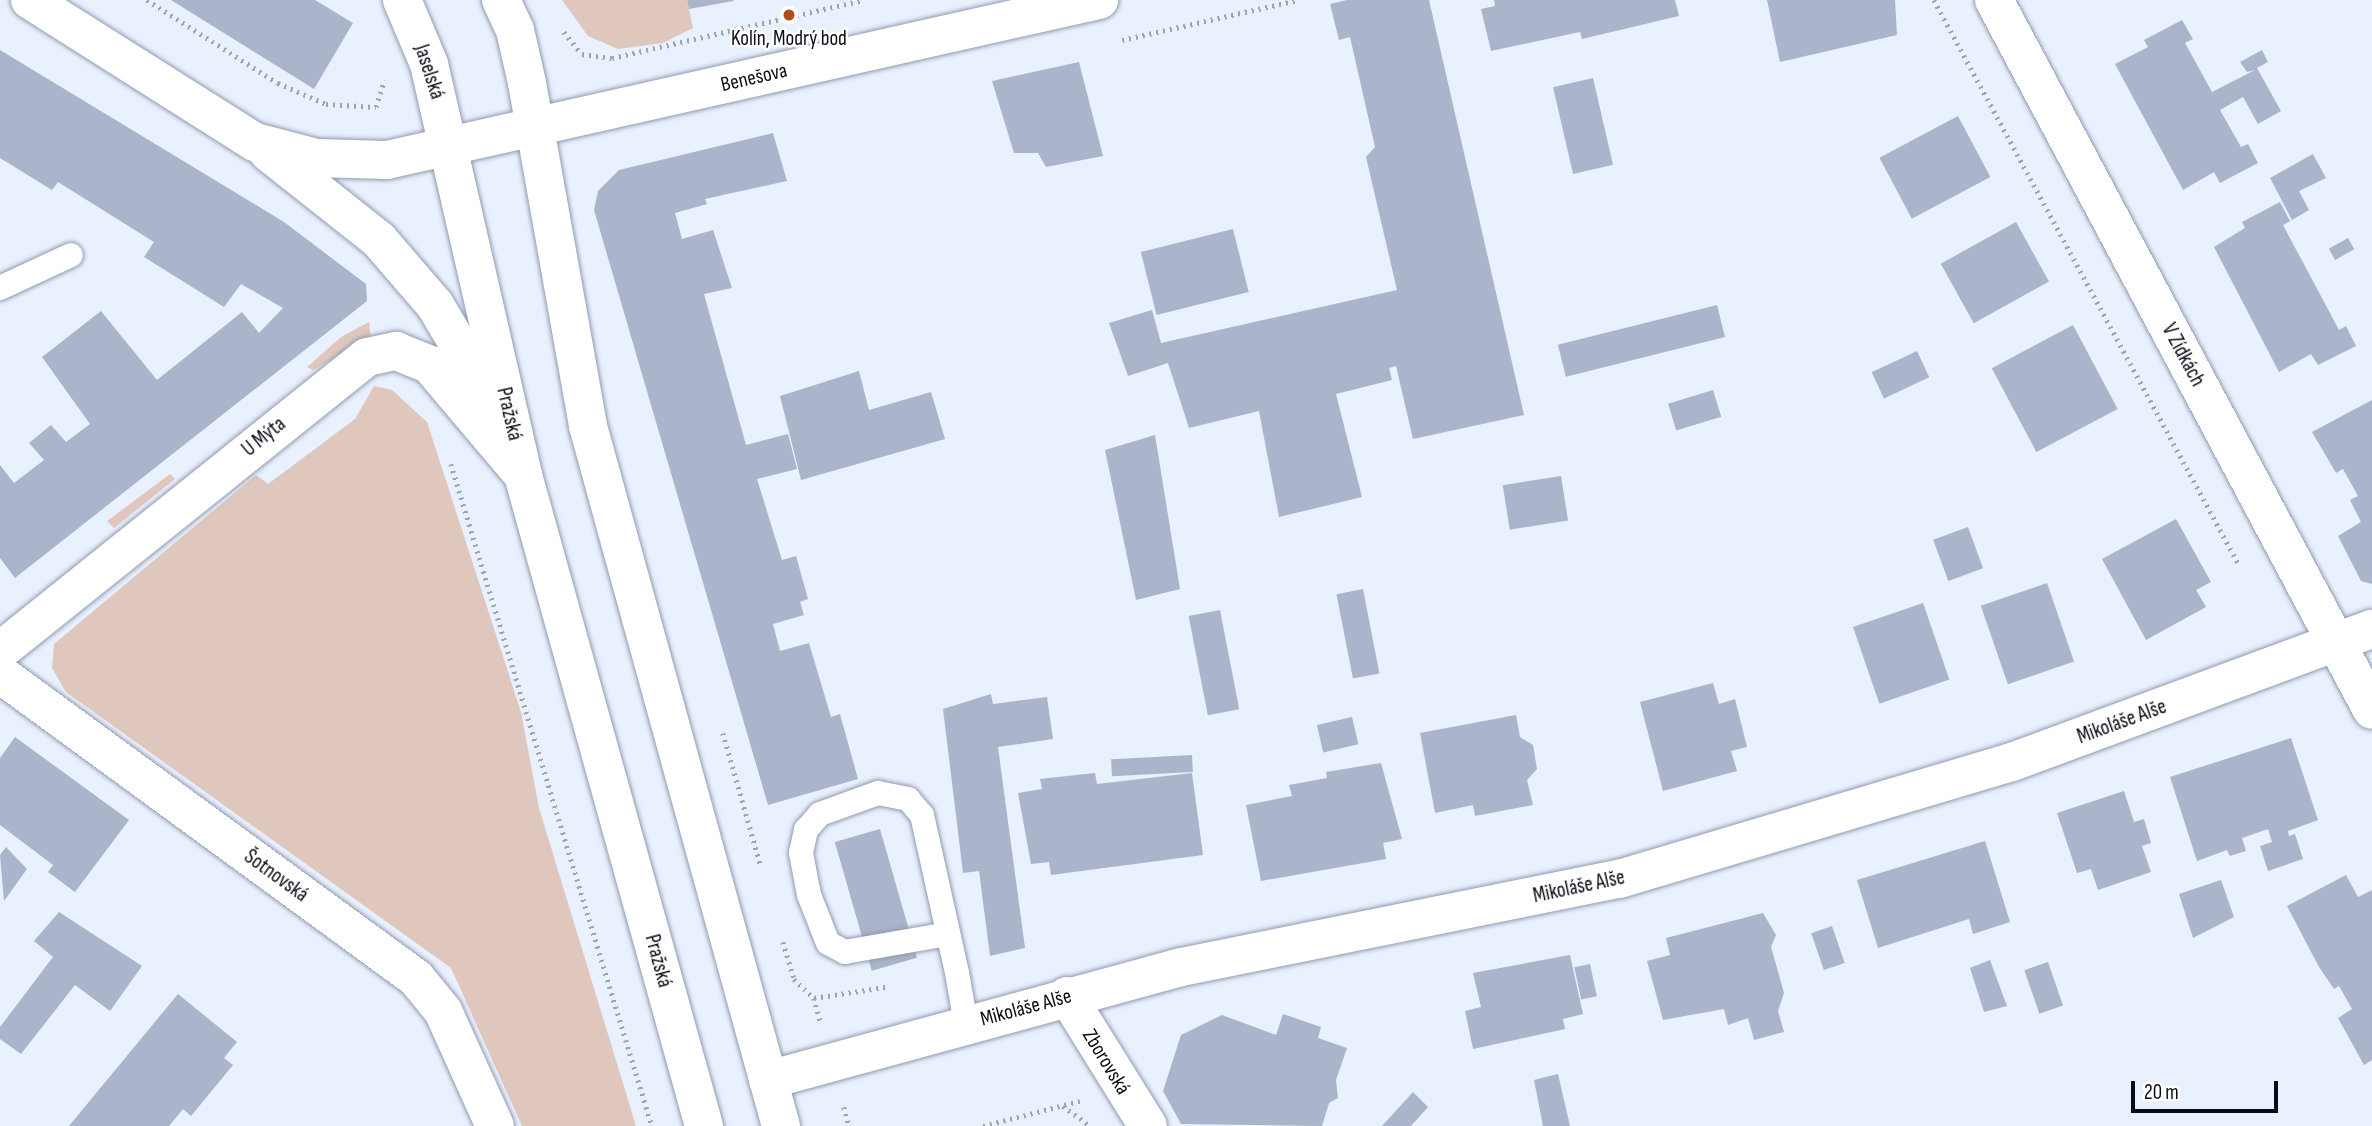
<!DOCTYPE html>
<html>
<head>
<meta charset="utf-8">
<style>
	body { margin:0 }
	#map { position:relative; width:2372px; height:1126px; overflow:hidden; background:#e9f0fe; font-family:"Sofia Sans Condensed",sans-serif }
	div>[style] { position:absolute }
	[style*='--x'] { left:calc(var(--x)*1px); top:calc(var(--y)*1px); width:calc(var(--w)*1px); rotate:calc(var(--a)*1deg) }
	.green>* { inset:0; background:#dfc7bd }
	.building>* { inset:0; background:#aab4cb; transform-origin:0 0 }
	.path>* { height:4.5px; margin-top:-2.25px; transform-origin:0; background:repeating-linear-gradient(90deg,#9ea3af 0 2px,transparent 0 7px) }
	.roads { filter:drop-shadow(0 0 2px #909ab0) drop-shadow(0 0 2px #909ab0) }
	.lane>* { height:24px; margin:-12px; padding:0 12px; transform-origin:12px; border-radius:12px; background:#fff }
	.street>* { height:38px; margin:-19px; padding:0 19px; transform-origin:19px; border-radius:19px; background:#fff }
	.secondary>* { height:38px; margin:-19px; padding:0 19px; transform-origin:19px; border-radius:19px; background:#fff }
	.dots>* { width:19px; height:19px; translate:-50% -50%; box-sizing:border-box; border:4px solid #fff; border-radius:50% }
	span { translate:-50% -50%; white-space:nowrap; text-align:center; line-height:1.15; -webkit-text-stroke:5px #fff; paint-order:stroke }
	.poi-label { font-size:21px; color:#080b13 }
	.street-label { font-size:21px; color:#080b13 }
	.scale { position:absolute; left:2131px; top:1081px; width:147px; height:32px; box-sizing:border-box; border:4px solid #080b13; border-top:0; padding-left:9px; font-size:21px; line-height:24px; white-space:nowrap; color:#080b13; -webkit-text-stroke:5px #fff; paint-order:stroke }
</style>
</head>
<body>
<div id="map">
	<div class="green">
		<i style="clip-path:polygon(562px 0,687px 0,693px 28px,663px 43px,618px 49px,588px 36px)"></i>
		<i style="clip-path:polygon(369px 322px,371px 337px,313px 370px,307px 367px,341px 337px)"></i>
		<i style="clip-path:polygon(374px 386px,392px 390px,427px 422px,521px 712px,539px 808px,636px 1126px,522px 1126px,451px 968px,66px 692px,52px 668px,54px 644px,256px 475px,268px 484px,355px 419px)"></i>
		<i style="clip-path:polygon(170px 474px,175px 479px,114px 528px,107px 521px)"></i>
	</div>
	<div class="building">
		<i style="clip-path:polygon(171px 0,315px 0,353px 23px,314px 89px)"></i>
		<i style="clip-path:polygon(687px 0,733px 0,733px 1px,689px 9px)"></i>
		<i style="clip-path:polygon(1347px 0,1429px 0,1524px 415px,1413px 439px,1396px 366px,1389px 368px,1392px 380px,1336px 394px,1362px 497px,1279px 517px,1259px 411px,1189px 428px,1168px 363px,1128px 376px,1109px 323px,1152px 310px,1161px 343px,1397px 290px,1366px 157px,1375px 147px,1350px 37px,1339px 40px,1330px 4px)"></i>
		<i style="clip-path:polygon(1494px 0,1675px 0,1679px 16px,1582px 39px,1580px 32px,1491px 51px,1481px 9px,1495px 6px)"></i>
		<i style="clip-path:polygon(1767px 0,1895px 0,1897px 35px,1780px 62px)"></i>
		<i style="clip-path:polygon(2182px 20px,2193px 39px,2185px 43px,2212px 92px,2255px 70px,2247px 72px,2240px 62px,2262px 50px,2268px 62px,2257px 68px,2281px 111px,2258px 124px,2243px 97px,2220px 110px,2241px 147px,2248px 144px,2258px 163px,2220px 183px,2214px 172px,2183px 190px,2115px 64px,2148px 47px,2144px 40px)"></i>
		<i style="clip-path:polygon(0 50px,284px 222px,366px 284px,367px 301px,15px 578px,0 558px,0 465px,14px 483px,44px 460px,29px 443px,51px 425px,66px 442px,90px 424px,42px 357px,101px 311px,157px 380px,242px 312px,259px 333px,283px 308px,241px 284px,224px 307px,144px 257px,154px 242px,58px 182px,52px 190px,0 158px)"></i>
		<i style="clip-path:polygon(1079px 62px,1103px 156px,1046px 167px,1038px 153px,1014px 153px,992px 81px)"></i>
		<i style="left:1593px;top:78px;width:89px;height:41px;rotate:77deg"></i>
		<i style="left:1958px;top:116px;width:69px;height:89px;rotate:62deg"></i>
		<i style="clip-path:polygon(773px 133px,787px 181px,705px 199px,707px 204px,675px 213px,682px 239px,713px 230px,732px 288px,704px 294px,746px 445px,788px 434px,797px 469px,757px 479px,782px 560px,796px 556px,808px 599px,800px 602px,804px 615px,773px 624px,780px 651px,809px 643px,831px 717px,840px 714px,858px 779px,768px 805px,594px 210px,598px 191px,619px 170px)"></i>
		<i style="clip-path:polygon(2313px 154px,2326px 178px,2299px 191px,2309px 210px,2292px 220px,2270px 178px)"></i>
		<i style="clip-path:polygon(2280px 202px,2290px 221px,2283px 225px,2339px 330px,2346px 326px,2356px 346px,2318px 365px,2311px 354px,2279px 372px,2214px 247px,2245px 228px,2242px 222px)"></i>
		<i style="left:2016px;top:222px;width:68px;height:86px;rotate:61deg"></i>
		<i style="left:1233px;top:229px;width:65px;height:95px;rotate:76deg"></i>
		<i style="left:2348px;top:238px;width:13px;height:22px;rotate:61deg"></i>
		<i style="left:1717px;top:305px;width:33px;height:164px;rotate:76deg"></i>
		<i style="left:2073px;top:325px;width:95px;height:92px;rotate:62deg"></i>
		<i style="left:1917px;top:351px;width:29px;height:50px;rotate:65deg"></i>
		<i style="clip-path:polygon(859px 371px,869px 410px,931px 392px,945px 439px,801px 480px,780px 396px)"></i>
		<i style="left:1713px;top:390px;width:28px;height:47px;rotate:73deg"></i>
		<i style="clip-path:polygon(2372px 400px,2372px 584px,2361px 581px,2338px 536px,2361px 522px,2350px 500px,2358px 496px,2343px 469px,2336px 473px,2312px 432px)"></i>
		<i style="clip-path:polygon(1155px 435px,1180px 589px,1136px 600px,1105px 450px)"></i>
		<i style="left:1561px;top:476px;width:45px;height:59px;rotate:81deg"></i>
		<i style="clip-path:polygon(2176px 519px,2211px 582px,2196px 590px,2206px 607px,2146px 640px,2102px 559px)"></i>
		<i style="left:1968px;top:527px;width:44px;height:37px;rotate:70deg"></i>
		<i style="left:2047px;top:583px;width:83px;height:70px;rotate:71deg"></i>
		<i style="left:1363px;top:589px;width:86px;height:27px;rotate:79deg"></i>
		<i style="left:1923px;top:603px;width:81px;height:74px;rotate:71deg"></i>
		<i style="left:1220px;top:610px;width:101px;height:32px;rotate:79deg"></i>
		<i style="clip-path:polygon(1713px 683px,1719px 704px,1735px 699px,1747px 747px,1731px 751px,1737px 771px,1663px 791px,1640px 702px)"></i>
		<i style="clip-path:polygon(991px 694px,993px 704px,1047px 697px,1053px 739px,998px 747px,1025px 948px,990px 956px,979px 871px,963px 873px,943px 709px)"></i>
		<i style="clip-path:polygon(1516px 715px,1520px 737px,1533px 745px,1537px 769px,1527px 780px,1533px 805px,1475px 816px,1473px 805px,1435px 813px,1420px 733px)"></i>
		<i style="left:1352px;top:717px;width:28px;height:36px;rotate:77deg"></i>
		<i style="clip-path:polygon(15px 737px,129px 820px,75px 892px,48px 872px,53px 865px,0 825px,0 758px)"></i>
		<i style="clip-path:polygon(2291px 738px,2318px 820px,2288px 831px,2289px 836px,2295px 834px,2303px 859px,2268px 871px,2260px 846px,2272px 842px,2268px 829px,2242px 838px,2246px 851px,2230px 856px,2227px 850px,2197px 861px,2170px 777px)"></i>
		<i style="left:1192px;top:755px;width:17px;height:81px;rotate:87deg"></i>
		<i style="clip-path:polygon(1381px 763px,1402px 839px,1383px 843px,1386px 859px,1261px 881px,1246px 805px,1292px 796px,1289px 785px,1327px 778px,1326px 772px)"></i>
		<i style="clip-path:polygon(1095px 773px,1097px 784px,1192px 773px,1203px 855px,1051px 875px,1049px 862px,1031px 864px,1018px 793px,1042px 789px,1040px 779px)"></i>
		<i style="clip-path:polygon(2124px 791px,2134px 822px,2144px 819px,2151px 843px,2142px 846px,2151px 872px,2098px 890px,2091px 869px,2077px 873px,2057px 813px)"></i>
		<i style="left:880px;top:829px;width:134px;height:47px;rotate:74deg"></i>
		<i style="clip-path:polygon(1985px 841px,2010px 922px,1973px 934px,1969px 919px,1878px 948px,1857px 880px)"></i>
		<i style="clip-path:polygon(6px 847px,27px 869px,4px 901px,0 855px)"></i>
		<i style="clip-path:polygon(2346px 875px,2358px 897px,2372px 890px,2372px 1060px,2364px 1065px,2338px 1018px,2352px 1009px,2339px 986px,2334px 989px,2319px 967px,2287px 906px)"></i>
		<i style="clip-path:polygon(2221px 880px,2234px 917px,2193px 938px,2179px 894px)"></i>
		<i style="clip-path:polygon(59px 912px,142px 966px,110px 1011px,75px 985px,21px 1054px,0 1039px,0 1027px,53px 957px,34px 941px)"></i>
		<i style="clip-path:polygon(1763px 913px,1776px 935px,1771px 947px,1784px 993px,1778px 1011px,1784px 1032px,1754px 1040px,1748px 1018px,1728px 1025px,1724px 1009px,1663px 1020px,1647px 961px,1670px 955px,1666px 938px)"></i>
		<i style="left:1832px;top:926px;width:39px;height:22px;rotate:71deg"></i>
		<i style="clip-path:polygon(1570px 955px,1583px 1014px,1563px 1019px,1565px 1029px,1473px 1049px,1465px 1011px,1481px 1007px,1473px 973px)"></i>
		<i style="clip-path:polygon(1990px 960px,2007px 1006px,1984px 1012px,1970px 968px)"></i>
		<i style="left:2048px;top:962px;width:46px;height:25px;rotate:71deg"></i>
		<i style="left:1590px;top:964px;width:33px;height:16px;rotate:78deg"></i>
		<i style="clip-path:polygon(178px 994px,237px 1042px,224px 1058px,233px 1065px,191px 1116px,183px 1109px,169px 1126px,69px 1126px)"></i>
		<i style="clip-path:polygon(1283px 1014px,1321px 1027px,1318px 1038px,1347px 1048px,1336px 1080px,1338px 1098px,1329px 1103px,1322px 1126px,1181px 1124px,1163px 1091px,1181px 1035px,1222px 1015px,1276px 1035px)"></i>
		<i style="clip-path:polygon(1558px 1074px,1570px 1126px,1543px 1126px,1534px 1080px)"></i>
		<i style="clip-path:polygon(1413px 1092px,1428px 1107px,1411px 1126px,1382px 1126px)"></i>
	</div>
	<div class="path">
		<i style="--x:147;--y:0;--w:155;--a:32.4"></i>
		<i style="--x:278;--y:83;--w:52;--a:23.6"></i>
		<i style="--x:326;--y:104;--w:50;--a:3.4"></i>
		<i style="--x:376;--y:107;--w:28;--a:-73"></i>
		<i style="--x:1934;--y:0;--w:640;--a:61.63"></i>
		<i style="--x:564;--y:32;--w:28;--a:51"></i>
		<i style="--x:582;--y:54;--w:30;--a:8"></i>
		<i style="--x:612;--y:58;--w:258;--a:-13"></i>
		<i style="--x:1122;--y:40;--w:180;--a:-12.8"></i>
		<i style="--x:451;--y:464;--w:692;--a:73.11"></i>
		<i style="--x:723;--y:733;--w:138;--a:74.1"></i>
		<i style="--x:783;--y:942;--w:39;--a:73"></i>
		<i style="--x:794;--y:979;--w:28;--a:44"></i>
		<i style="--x:814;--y:998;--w:72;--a:-8.8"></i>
		<i style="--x:814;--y:998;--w:24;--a:75"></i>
		<i style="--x:1063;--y:1106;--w:34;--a:36"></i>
		<i style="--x:844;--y:1107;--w:20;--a:75"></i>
		<i style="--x:983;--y:1126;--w:100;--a:-14.5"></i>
	</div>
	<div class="roads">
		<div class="lane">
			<i style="--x:0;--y:288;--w:78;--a:-24.9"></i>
			<i style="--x:948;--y:934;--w:105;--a:170.1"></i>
			<i style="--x:845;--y:952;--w:19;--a:-152"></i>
			<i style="--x:828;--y:943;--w:52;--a:-111.6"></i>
			<i style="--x:809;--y:895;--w:43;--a:-100.8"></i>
			<i style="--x:801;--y:853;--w:24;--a:-78"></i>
			<i style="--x:806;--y:830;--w:21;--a:-49"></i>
			<i style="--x:820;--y:814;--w:62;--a:-19.9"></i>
			<i style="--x:878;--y:793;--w:31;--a:11"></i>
			<i style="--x:908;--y:799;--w:21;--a:49"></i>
			<i style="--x:922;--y:815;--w:162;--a:77.5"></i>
			<i style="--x:957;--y:973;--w:52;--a:80"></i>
		</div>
		<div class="street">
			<i style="--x:1994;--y:0;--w:804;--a:61.97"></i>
			<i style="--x:0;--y:651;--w:470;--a:-38.7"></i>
			<i style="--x:367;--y:357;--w:30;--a:-12"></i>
			<i style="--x:396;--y:351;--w:37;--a:22"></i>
			<i style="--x:430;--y:365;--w:144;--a:49.8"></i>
			<i style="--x:0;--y:674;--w:515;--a:36.16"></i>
			<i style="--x:416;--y:978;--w:43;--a:50.7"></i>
			<i style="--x:443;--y:1011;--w:126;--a:65.7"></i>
			<i style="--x:1067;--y:996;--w:153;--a:58.1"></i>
			<i style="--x:768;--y:1080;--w:428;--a:-15.3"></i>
			<i style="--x:1181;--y:967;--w:447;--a:-11.4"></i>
			<i style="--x:1619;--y:879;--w:410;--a:-16.6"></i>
			<i style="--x:2012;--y:762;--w:384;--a:-20.3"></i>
		</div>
		<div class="secondary">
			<i style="--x:30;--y:0;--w:266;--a:32.3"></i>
			<i style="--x:255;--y:142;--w:64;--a:14.5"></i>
			<i style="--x:317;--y:158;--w:70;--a:1.6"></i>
			<i style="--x:387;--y:160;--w:730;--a:-12.67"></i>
			<i style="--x:402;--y:0;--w:69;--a:67.1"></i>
			<i style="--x:429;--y:64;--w:422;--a:77.1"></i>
			<i style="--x:523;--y:475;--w:676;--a:74.46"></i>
			<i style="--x:501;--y:0;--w:33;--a:65"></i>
			<i style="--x:515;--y:30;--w:54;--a:77.2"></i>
			<i style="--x:527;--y:83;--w:348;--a:79.9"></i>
			<i style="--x:588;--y:426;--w:726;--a:74.59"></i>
			<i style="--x:268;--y:152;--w:142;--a:38.4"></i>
			<i style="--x:379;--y:240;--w:86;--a:49.3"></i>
			<i style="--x:435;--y:305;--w:122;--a:59.4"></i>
		</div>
	</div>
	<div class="dots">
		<i style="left:789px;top:15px;background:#b14d1a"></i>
	</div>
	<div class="poi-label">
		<span style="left:789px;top:39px">Kolín, Modrý bod</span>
	</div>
	<div class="street-label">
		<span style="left:429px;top:72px;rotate:72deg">Jaselská</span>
		<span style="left:754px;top:78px;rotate:-13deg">Benešova</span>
		<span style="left:2183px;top:355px;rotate:62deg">V Zídkách</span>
		<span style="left:509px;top:414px;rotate:77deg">Pražská</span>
		<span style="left:264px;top:437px;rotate:-39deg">U Mýta</span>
		<span style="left:2122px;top:722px;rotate:-20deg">Mikoláše Alše</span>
		<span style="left:276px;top:876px;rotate:36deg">Šotnovská</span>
		<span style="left:1579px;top:887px;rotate:-12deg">Mikoláše Alše</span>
		<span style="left:658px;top:961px;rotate:75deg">Pražská</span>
		<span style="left:1026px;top:1008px;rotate:-15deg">Mikoláše Alše</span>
		<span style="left:1106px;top:1062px;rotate:59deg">Zborovská</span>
	</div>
	<div class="scale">20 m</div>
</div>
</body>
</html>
